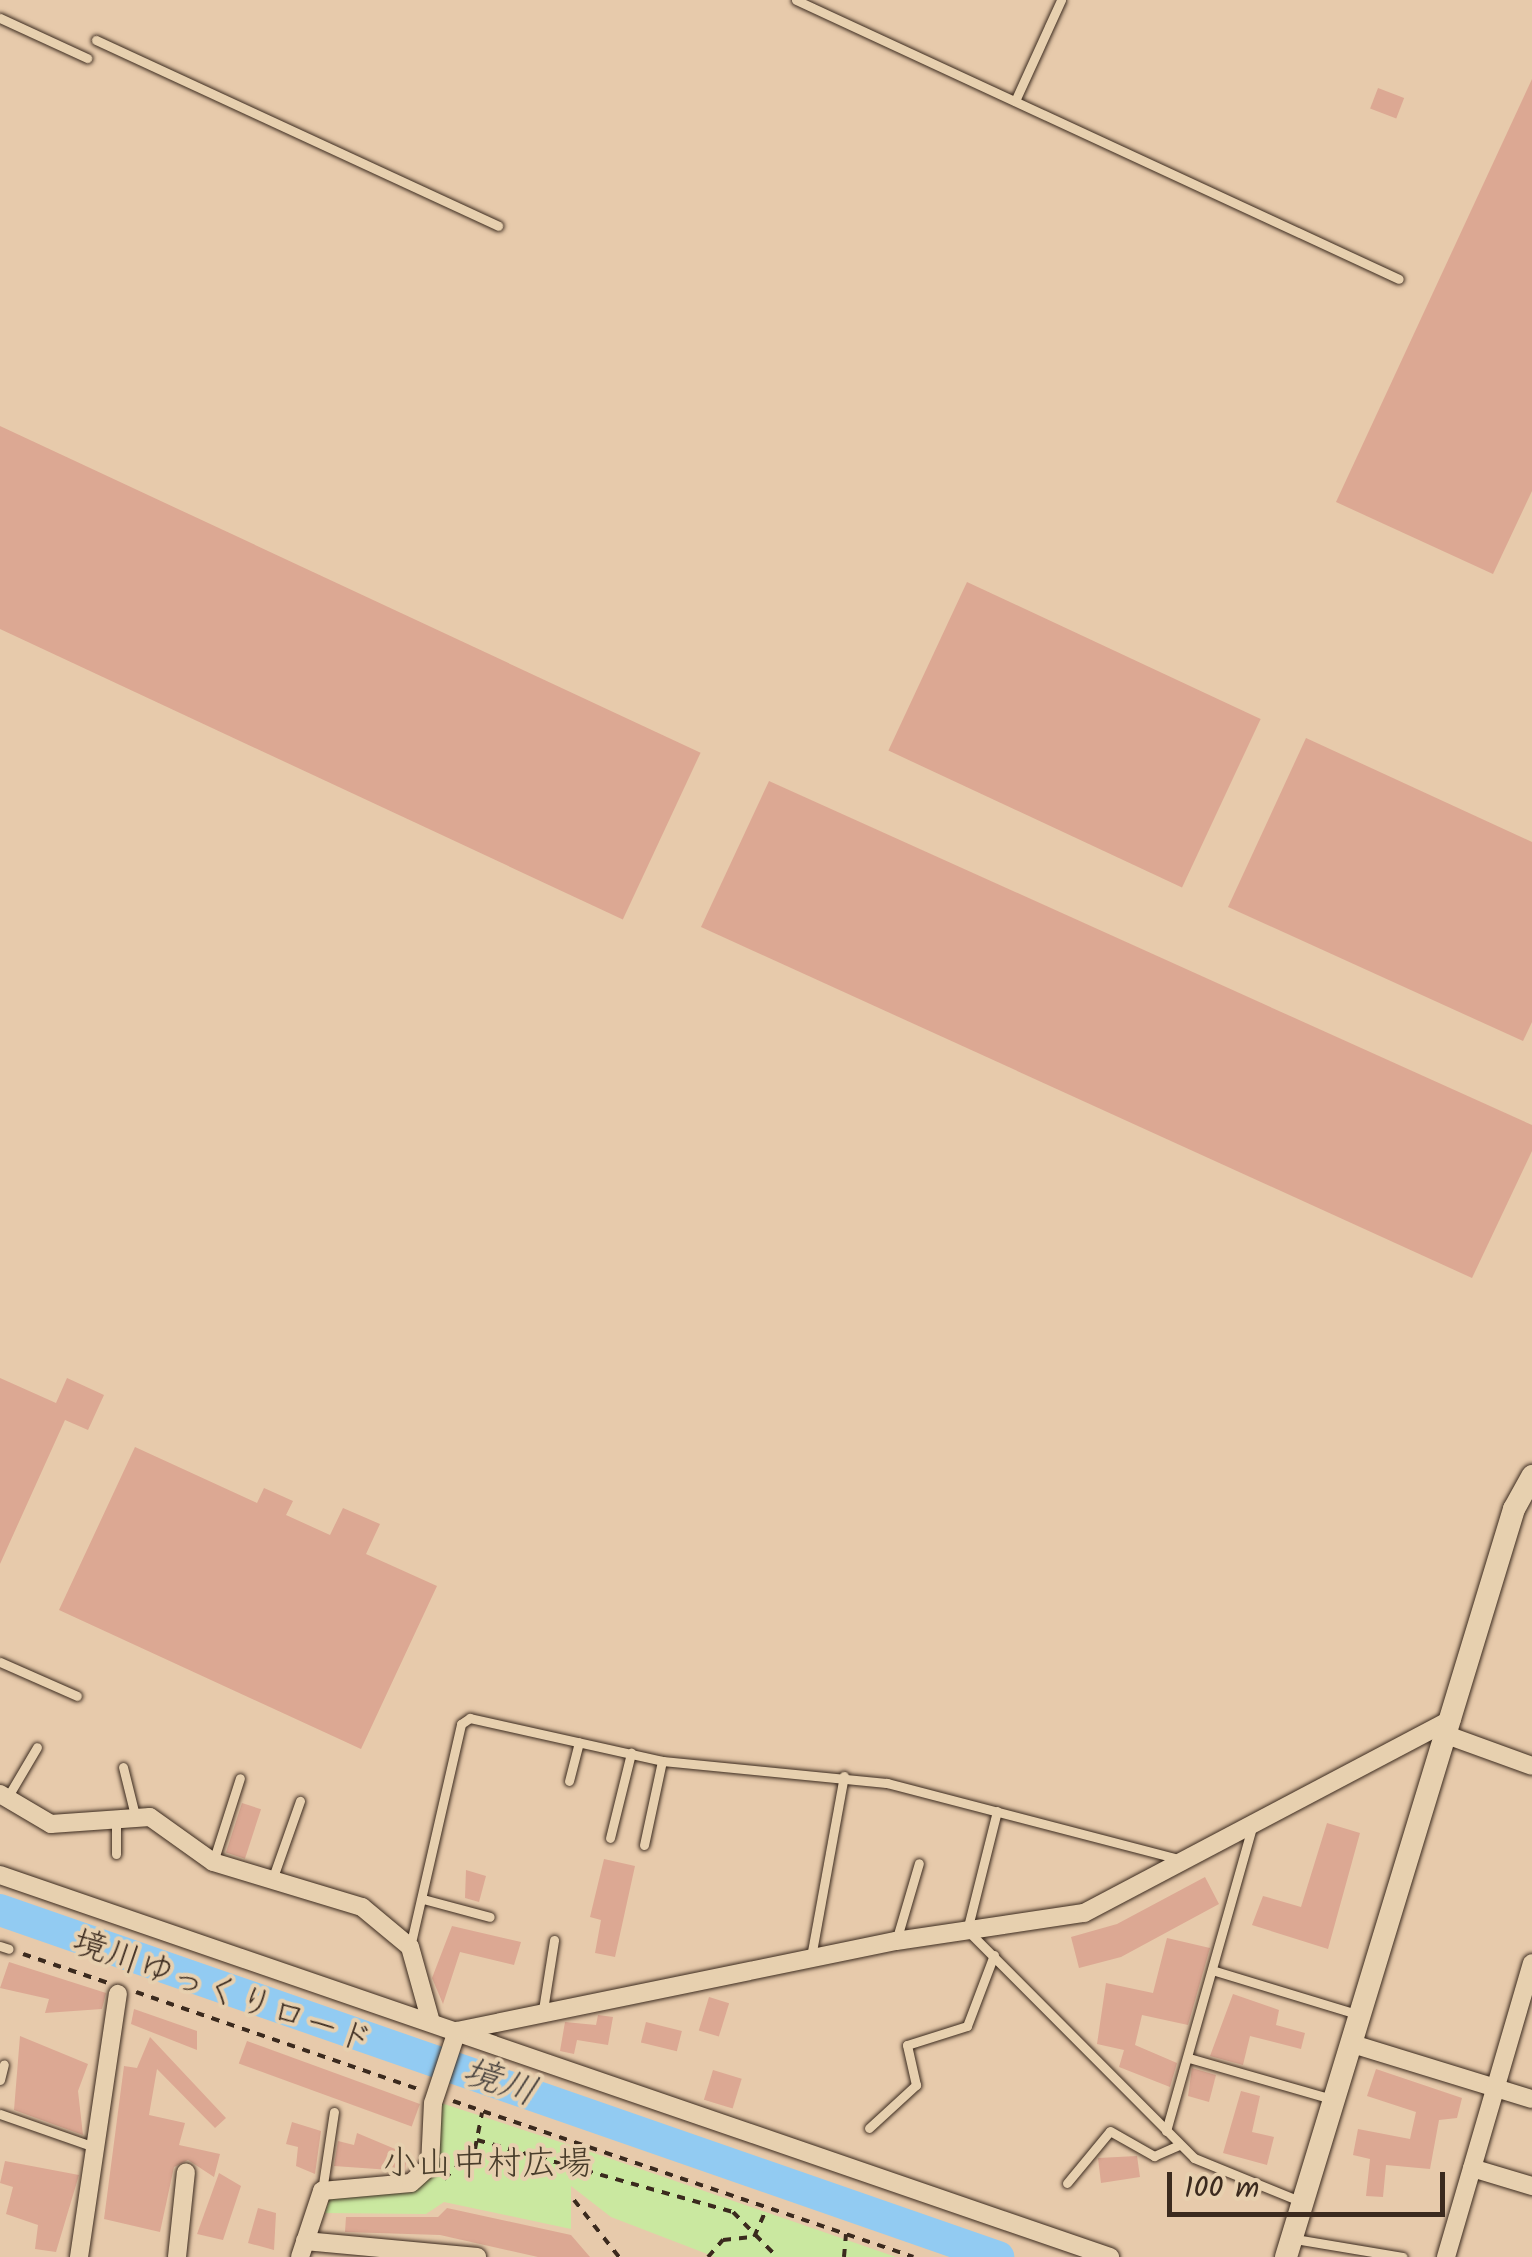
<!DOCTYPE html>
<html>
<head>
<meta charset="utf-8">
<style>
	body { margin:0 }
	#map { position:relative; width:1532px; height:2257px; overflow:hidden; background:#e7caab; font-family:Kalam,"Klee One",sans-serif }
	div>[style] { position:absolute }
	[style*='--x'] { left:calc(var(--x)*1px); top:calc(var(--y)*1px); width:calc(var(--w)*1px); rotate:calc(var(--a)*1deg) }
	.green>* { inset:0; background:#cae8a0 }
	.river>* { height:32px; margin:-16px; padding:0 16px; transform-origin:16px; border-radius:16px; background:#92cbf2 }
	.building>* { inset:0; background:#dca893; transform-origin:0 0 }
	.path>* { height:4px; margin-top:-2px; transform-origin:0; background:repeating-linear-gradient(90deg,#3b2a1e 0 8px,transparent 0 16px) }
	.roads { filter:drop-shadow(0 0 2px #3b2a1e) drop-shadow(0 0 2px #3b2a1e) }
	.service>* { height:9px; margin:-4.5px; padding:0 4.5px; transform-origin:4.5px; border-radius:4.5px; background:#e7d0af }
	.minor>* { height:18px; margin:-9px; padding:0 9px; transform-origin:9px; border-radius:9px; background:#e7d0af }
	.tertiary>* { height:22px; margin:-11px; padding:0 11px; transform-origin:11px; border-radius:11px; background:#e7d0af }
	span { translate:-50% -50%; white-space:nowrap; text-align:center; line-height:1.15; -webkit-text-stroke:8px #e7d0af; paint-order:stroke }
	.street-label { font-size:35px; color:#3b2a1e }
	.park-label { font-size:35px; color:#493d2b }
	.water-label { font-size:38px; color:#48423e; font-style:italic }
	.scale { position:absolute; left:1167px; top:2172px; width:278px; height:45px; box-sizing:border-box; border:5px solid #3b2a1e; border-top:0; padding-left:12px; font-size:30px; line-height:35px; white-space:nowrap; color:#3b2a1e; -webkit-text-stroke:8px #e7d0af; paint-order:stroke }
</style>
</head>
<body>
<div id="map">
	<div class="green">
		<i style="clip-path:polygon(441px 2103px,591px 2152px,896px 2257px,715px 2257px,611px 2217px,571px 2186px,571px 2229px,444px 2202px,426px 2214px,325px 2213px,330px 2197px,409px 2191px,433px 2176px)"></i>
	</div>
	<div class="river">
		<i style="--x:0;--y:1910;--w:1057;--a:19.17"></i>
	</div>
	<div class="building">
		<i style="clip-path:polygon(1532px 79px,1532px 491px,1493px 574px,1336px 502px)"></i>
		<i style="left:1378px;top:88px;width:28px;height:22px;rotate:21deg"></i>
		<i style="left:0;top:426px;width:773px;height:184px;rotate:25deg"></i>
		<i style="left:967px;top:582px;width:324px;height:186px;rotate:25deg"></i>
		<i style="clip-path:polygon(1306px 738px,1532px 842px,1532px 1022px,1523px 1041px,1228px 907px)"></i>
		<i style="clip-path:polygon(769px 781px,1532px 1125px,1532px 1151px,1472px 1278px,701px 927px)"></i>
		<i style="clip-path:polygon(0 1378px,56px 1403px,67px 1378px,104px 1395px,88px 1430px,65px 1420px,0 1564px)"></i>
		<i style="clip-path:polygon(135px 1447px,257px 1503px,264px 1488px,293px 1501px,286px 1515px,330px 1535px,343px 1508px,380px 1524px,366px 1554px,437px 1586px,361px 1749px,59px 1610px)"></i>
		<i style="left:242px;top:1803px;width:20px;height:52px;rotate:18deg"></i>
		<i style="clip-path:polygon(1327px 1823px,1360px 1833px,1328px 1949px,1252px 1925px,1263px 1896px,1301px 1907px)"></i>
		<i style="clip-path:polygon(604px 1859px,635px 1866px,615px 1957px,595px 1953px,601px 1920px,590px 1917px)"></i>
		<i style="clip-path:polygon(466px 1870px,486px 1876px,479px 1902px,465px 1898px)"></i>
		<i style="clip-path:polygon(1205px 1877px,1219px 1904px,1121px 1957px,1079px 1968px,1071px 1937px,1117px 1924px)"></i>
		<i style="clip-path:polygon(452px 1926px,521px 1942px,514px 1965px,460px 1952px,443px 2004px,432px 1978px)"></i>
		<i style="clip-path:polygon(1167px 1938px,1210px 1948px,1188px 2025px,1142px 2015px,1135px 2045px,1177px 2063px,1170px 2087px,1119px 2067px,1124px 2050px,1097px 2044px,1106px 1983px,1153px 1993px)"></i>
		<i style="clip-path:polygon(9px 1962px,106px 1993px,102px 2009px,45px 2013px,49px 1999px,0 1988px)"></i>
		<i style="clip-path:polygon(1233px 1994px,1279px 2010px,1276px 2025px,1305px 2033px,1301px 2049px,1250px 2036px,1243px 2065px,1210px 2056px)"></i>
		<i style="left:709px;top:1997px;width:21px;height:35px;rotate:17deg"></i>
		<i style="clip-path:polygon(134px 2009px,197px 2031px,197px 2050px,131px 2024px)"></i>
		<i style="clip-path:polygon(598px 2015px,613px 2017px,608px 2045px,577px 2040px,574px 2054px,560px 2051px,565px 2022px,596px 2025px)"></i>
		<i style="left:646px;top:2022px;width:37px;height:21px;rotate:14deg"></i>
		<i style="clip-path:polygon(20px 2036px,88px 2064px,78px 2091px,83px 2135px,14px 2110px)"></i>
		<i style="clip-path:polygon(150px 2037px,226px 2118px,215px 2128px,157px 2069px,149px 2115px,185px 2123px,179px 2145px,220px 2154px,214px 2177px,188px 2160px,174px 2167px,160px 2232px,104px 2219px,124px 2066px,137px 2068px)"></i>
		<i style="left:247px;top:2041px;width:184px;height:24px;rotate:20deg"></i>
		<i style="clip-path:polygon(1192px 2068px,1216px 2075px,1209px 2102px,1188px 2096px)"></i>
		<i style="clip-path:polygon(1376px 2069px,1462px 2098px,1457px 2118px,1439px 2120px,1430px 2169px,1386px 2165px,1383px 2197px,1366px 2196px,1370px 2159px,1353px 2155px,1358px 2129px,1410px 2139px,1416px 2112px,1367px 2096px)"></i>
		<i style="left:713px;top:2070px;width:30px;height:31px;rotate:17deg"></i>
		<i style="clip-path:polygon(1241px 2091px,1260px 2096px,1252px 2132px,1274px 2137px,1267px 2165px,1223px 2153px)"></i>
		<i style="clip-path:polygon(292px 2122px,321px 2131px,315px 2174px,296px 2166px,298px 2147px,286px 2144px)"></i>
		<i style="clip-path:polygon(357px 2133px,407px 2154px,405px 2171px,334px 2166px,338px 2141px,354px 2145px)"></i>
		<i style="clip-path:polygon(1137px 2156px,1140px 2177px,1101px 2183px,1098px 2158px)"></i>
		<i style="clip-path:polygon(5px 2161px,79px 2175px,56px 2252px,35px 2249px,38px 2225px,6px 2214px,13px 2187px,0 2183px)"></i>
		<i style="clip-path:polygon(219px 2173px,241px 2186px,223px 2240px,197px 2234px)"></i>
		<i style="clip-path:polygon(258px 2208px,276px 2213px,274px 2250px,248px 2243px)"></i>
		<i style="clip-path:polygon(447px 2208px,571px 2235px,590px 2257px,538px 2257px,440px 2235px,345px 2232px,346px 2217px,438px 2217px)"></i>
	</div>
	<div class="path">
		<i style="--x:23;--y:1954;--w:90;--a:18.8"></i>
		<i style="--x:136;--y:1992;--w:300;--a:19"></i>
		<i style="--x:453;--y:2101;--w:486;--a:18.7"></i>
		<i style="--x:477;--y:2140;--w:266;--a:15.7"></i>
		<i style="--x:733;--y:2212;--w:63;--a:45.6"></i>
		<i style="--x:444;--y:2179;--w:43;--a:-44.1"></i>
		<i style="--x:475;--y:2149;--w:37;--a:-79"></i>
		<i style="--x:574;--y:2200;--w:73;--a:51.7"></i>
		<i style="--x:708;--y:2257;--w:23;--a:-49"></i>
		<i style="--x:723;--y:2240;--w:31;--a:-6"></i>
		<i style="--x:754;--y:2237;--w:30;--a:-66"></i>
		<i style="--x:844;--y:2257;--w:23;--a:-85"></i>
	</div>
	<div class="roads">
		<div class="service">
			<i style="--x:796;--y:0;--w:664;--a:24.83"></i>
			<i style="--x:0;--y:18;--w:96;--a:24.7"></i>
			<i style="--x:96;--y:40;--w:443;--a:24.8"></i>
			<i style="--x:1015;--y:101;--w:111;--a:-65.5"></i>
			<i style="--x:0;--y:1662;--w:84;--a:23.8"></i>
			<i style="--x:123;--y:1767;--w:49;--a:76"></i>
			<i style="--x:569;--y:1781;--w:40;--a:-75.6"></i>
			<i style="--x:7;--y:1798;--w:59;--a:-59.5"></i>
			<i style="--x:997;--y:1811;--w:123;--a:104.1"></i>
			<i style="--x:967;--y:1930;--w:322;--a:45.1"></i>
			<i style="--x:1194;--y:2158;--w:117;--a:22.2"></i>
			<i style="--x:116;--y:1823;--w:31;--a:90"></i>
			<i style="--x:610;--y:1838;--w:88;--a:-76.1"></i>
			<i style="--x:644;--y:1845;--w:86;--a:-77.9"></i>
			<i style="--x:213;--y:1862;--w:88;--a:-72.2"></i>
			<i style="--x:272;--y:1880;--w:84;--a:-70.5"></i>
			<i style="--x:423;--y:1899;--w:69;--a:15"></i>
			<i style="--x:896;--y:1941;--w:81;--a:-73.6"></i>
			<i style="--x:0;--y:1946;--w:9;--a:18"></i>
			<i style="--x:410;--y:1947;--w:229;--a:-77.1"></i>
			<i style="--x:461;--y:1724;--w:11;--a:-34"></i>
			<i style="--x:470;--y:1718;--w:197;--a:12.6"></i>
			<i style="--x:662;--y:1761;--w:226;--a:5.6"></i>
			<i style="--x:887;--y:1783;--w:301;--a:14.6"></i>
			<i style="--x:811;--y:1957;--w:184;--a:-79.7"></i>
			<i style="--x:1212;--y:1970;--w:152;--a:16.9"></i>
			<i style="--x:542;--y:2016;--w:77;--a:-81"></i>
			<i style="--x:1189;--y:2058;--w:149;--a:16"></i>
			<i style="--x:0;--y:2080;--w:16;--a:-76"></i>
			<i style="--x:0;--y:2114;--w:100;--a:19.3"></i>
			<i style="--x:869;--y:2128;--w:64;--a:-42.5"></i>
			<i style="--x:916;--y:2085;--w:41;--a:-102.7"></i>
			<i style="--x:907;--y:2045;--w:63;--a:-17.6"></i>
			<i style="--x:967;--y:2026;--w:76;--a:-69.2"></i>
			<i style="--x:1166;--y:2131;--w:315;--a:-74.2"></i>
			<i style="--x:1067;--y:2183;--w:67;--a:-50.4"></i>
			<i style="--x:1110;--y:2131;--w:51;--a:29.6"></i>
			<i style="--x:1154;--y:2156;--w:27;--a:-24"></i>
			<i style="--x:322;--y:2191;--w:80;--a:-81.4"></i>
			<i style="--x:1295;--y:2239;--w:109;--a:9.5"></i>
		</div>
		<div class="minor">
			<i style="--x:1447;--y:1735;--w:90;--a:20"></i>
			<i style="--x:0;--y:1794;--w:59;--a:30.5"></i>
			<i style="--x:51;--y:1824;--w:99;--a:-4"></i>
			<i style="--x:150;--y:1817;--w:77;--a:35.5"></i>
			<i style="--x:213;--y:1862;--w:156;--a:16.8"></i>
			<i style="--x:362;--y:1907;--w:62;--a:39.8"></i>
			<i style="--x:410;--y:1947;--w:78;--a:74.4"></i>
			<i style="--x:0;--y:1875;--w:1174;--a:18.99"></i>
			<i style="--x:1356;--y:2045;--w:184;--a:17.1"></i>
			<i style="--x:1472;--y:2168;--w:63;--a:16.7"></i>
			<i style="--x:305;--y:2241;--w:173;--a:5.3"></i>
			<i style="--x:79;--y:2257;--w:266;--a:-81.6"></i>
			<i style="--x:177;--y:2257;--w:85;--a:-84"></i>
			<i style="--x:300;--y:2257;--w:70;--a:-71.6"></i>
			<i style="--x:322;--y:2191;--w:89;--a:-5.1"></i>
			<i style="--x:411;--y:2183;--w:25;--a:-42"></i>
			<i style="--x:430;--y:2166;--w:63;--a:-87.3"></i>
			<i style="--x:433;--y:2103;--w:76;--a:-71.6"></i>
			<i style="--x:457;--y:2031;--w:448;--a:-11.6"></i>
			<i style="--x:896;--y:1941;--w:190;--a:-8.5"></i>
			<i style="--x:1084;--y:1913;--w:416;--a:-27.8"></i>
			<i style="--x:1446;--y:2257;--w:306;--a:-73.7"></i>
		</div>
		<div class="tertiary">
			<i style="--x:1286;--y:2257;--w:782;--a:-73.05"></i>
			<i style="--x:1514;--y:1509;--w:38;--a:-61"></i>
		</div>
	</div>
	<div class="street-label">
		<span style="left:222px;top:1993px;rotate:19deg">境川ゆっくりロード</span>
	</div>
	<div class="park-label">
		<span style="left:487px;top:2165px">小山中村広場</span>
	</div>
	<div class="water-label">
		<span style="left:499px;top:2084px;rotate:19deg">境川</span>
	</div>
	<div class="scale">100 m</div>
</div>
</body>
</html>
